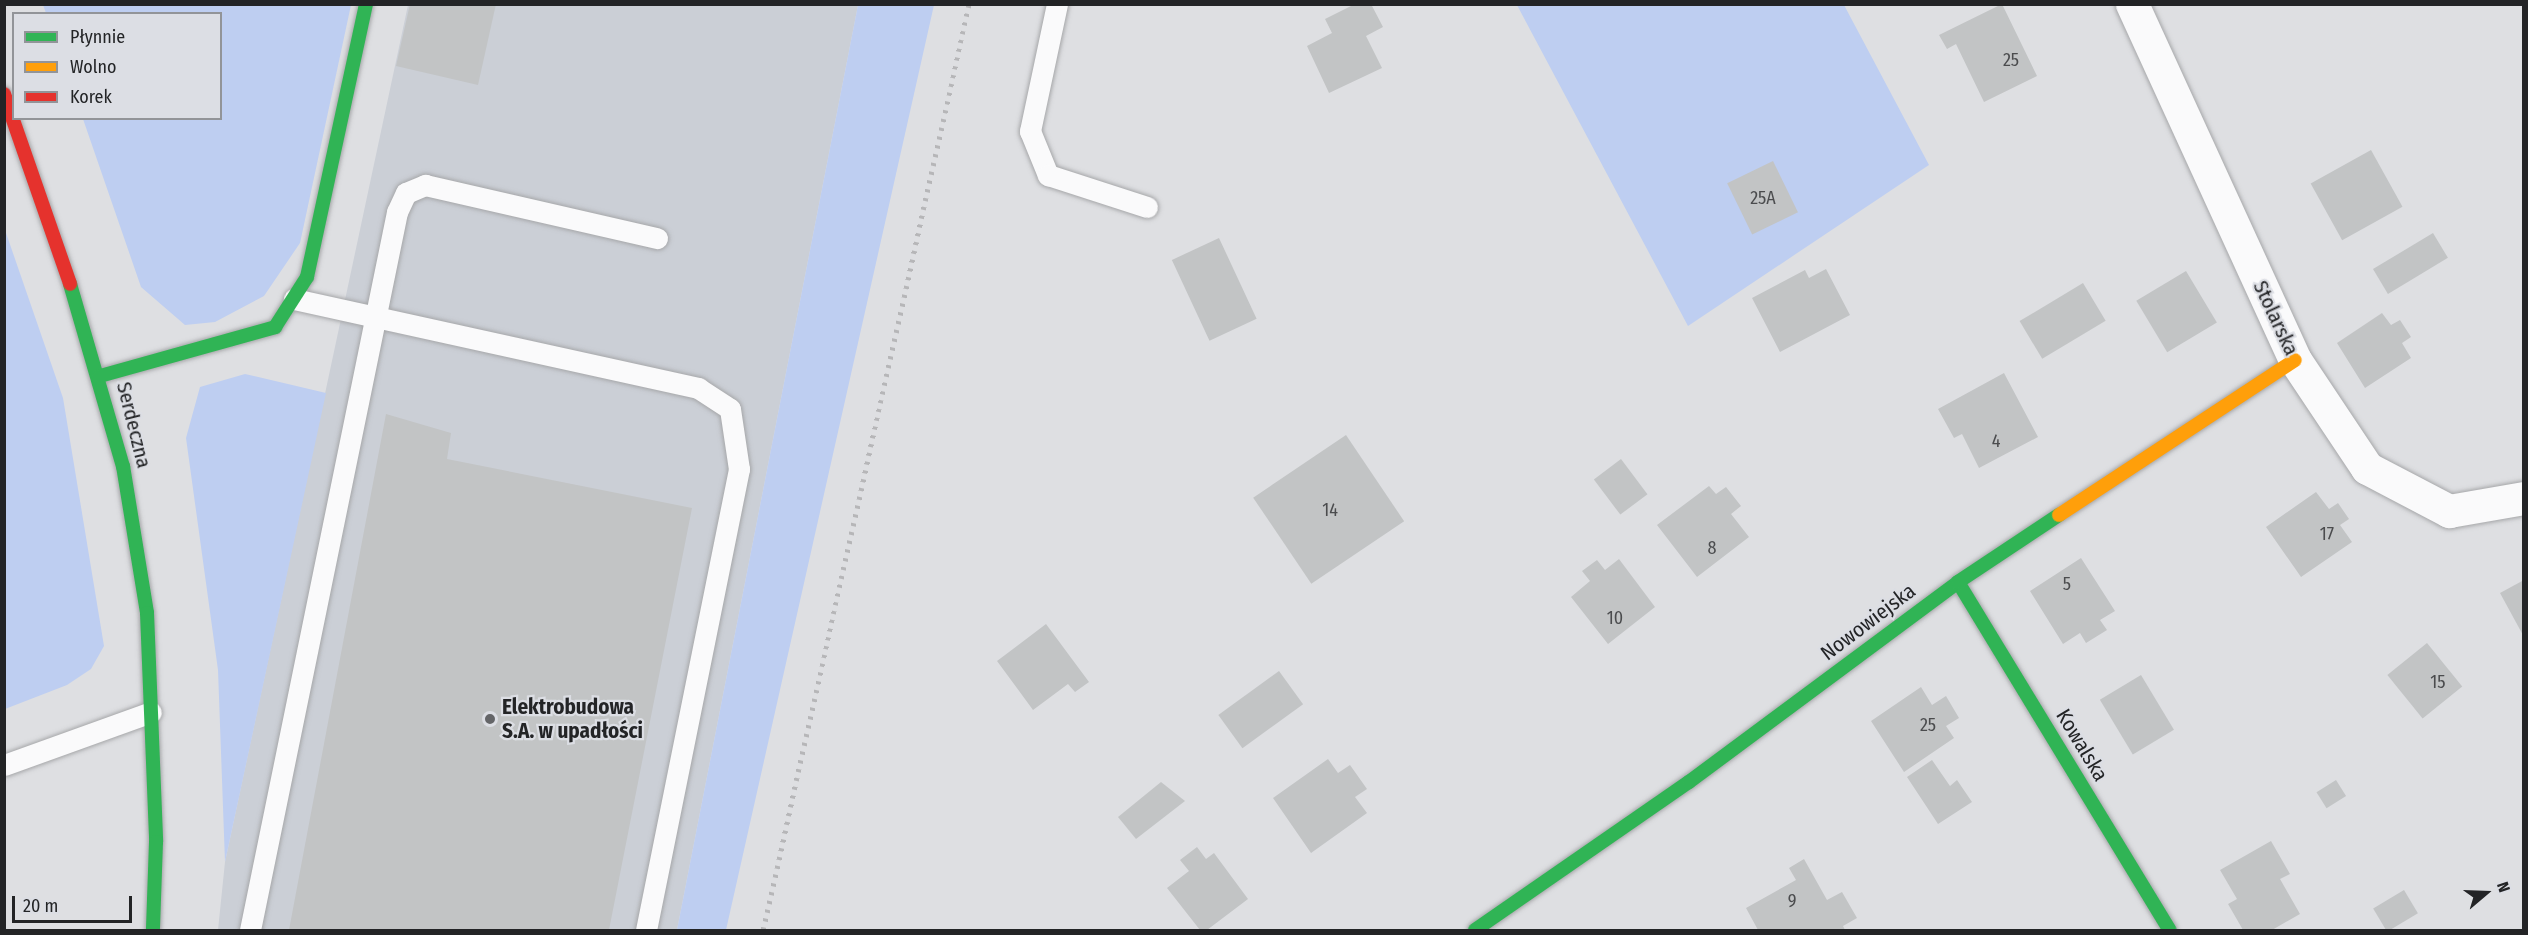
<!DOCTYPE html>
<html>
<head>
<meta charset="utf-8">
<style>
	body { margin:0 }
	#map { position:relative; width:2528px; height:935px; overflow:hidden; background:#dedfe2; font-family:"Fira Sans Condensed",sans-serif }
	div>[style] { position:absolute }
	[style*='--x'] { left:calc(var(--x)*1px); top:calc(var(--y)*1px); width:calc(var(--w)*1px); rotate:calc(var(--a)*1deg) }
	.built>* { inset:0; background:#cbcfd6 }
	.green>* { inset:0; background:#becef1 }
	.building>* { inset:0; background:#c2c4c5; transform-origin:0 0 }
	.roads { filter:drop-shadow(0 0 2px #a6a7a9) drop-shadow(0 0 2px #a6a7a9) }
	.lane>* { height:21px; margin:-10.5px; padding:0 10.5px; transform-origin:10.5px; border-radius:10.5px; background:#fafafb }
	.street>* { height:33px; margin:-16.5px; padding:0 16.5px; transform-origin:16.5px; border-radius:16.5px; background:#fafafb }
	.fast>* { height:14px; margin:-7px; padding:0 7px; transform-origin:7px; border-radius:7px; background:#30b455 }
	.slow>* { height:14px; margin:-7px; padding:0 7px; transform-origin:7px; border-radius:7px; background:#ff9f0a }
	.jam>* { height:14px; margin:-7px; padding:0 7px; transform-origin:7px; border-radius:7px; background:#e5322d }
	.rail>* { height:4.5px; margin-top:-2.25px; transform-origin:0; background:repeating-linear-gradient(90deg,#b6b6b8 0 3px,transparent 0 9px) }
	.dots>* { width:16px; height:16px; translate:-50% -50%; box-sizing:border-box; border:3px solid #dcdee4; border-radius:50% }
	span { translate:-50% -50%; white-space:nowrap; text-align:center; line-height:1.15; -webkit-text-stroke:4.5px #dcdee4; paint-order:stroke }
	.number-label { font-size:18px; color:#4b4c4e }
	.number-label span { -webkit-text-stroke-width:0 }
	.street-label { font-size:21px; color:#232426 }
	.poi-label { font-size:21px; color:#232426; font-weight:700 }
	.left { translate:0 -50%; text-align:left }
	.frame { position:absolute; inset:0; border:6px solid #232426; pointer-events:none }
	.legend { position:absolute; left:12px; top:12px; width:210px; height:108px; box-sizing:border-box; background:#dcdee4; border:2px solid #929498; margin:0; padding:8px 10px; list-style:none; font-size:18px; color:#232426 }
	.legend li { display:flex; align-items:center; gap:12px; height:30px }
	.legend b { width:30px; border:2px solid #929498 }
	.north { position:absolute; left:2456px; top:863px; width:60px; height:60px; -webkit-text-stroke:4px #dcdee4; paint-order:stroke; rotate:71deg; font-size:16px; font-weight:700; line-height:24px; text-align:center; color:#232426 }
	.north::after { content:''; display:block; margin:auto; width:21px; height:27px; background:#232426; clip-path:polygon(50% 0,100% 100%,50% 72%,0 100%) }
	.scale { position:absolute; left:12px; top:896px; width:120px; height:27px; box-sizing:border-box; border:3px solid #232426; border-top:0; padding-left:8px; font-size:18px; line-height:21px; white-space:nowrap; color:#232426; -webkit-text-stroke:4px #dcdee4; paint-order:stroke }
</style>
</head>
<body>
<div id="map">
	<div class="built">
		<i style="clip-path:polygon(408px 5px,858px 5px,677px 930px,218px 930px,225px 862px)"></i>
	</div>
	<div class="green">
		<i style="clip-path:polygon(43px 5px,351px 5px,300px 243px,264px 296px,215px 322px,185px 325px,141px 287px,83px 119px,220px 118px,220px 14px,46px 13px)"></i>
		<i style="clip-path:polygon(858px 5px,934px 5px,726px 930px,677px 930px)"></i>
		<i style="clip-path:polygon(1517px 5px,1844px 5px,1929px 165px,1688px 326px)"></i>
		<i style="clip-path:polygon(5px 230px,63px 398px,104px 646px,91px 669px,67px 685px,5px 709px)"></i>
		<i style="clip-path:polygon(245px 374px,326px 393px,225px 862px,218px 670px,186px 438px,200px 387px)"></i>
	</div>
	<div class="building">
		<i style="clip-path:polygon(410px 4px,496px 4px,478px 85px,396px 66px)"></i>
		<i style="clip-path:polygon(1355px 4px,1371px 4px,1383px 27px,1366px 36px,1382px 68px,1329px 93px,1307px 46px,1332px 33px,1325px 19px)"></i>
		<i style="clip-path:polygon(2002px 4px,2037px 76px,1984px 102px,1956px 44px,1947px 49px,1939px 35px)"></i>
		<i style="left:2371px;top:150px;width:65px;height:69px;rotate:61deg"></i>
		<i style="left:1773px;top:161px;width:57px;height:51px;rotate:64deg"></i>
		<i style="left:2433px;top:233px;width:29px;height:70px;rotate:59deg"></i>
		<i style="left:1219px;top:238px;width:89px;height:52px;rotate:65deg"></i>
		<i style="clip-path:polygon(1826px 269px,1850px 315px,1780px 352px,1752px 298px,1805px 270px,1809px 278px)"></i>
		<i style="left:2186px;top:271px;width:60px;height:58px;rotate:59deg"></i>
		<i style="left:2083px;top:283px;width:44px;height:74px;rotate:59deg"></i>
		<i style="clip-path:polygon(2382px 313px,2391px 325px,2400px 320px,2411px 337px,2402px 343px,2411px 358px,2365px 388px,2337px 343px)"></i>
		<i style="clip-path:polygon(2004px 373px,2038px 437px,1979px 468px,1962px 434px,1954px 438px,1938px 409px)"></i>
		<i style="clip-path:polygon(386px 414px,451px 433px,447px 459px,692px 508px,609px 930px,289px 930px)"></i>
		<i style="left:1346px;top:435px;width:104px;height:112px;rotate:56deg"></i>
		<i style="left:1621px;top:459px;width:44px;height:34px;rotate:53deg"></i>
		<i style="clip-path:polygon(1709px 486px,1716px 494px,1726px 487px,1741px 506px,1731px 514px,1749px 537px,1697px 577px,1657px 525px)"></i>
		<i style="clip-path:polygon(2316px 492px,2329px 509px,2338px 503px,2349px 519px,2340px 525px,2352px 542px,2301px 577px,2266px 527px)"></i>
		<i style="clip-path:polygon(2081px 558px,2115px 611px,2100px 620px,2107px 630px,2086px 643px,2080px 633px,2063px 644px,2030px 591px)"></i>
		<i style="clip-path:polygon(1619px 559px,1655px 607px,1608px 644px,1571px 597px,1590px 581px,1582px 571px,1597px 560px,1605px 570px)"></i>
		<i style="clip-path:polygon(2524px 580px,2524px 637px,2500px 593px)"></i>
		<i style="clip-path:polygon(1046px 624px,1089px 682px,1075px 692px,1068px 684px,1033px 710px,997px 661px)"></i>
		<i style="left:2427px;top:643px;width:56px;height:51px;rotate:51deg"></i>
		<i style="left:1279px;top:671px;width:41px;height:75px;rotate:54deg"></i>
		<i style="left:2141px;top:675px;width:64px;height:48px;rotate:59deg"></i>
		<i style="clip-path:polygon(1921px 687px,1932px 705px,1946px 696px,1959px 718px,1946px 726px,1954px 738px,1904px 772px,1871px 721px)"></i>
		<i style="clip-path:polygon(1328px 759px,1338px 773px,1350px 765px,1367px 789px,1355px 797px,1367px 813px,1311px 853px,1273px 798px)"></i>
		<i style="clip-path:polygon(1932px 760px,1950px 786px,1957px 780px,1972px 802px,1938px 824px,1907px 777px)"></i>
		<i style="left:2336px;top:780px;width:19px;height:23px;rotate:58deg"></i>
		<i style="clip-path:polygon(1161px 782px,1185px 801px,1136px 839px,1118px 817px)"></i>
		<i style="clip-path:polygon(2271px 841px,2290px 874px,2280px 879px,2300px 914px,2272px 930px,2243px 930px,2228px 904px,2237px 899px,2220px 870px)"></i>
		<i style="clip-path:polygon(1197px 847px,1206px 859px,1214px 853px,1248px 899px,1207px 930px,1200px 930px,1167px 888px,1189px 871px,1180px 860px)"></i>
		<i style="clip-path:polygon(1804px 859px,1827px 900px,1842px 892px,1857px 918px,1843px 926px,1845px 930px,1758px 930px,1746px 908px,1796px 880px,1789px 868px)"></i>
		<i style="left:2404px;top:890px;width:27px;height:36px;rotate:59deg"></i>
	</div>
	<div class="roads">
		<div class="lane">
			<i style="--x:1057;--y:4;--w:130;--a:102"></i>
			<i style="--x:1030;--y:131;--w:48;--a:67.8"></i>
			<i style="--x:1048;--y:175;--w:104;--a:17.9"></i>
			<i style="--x:294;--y:299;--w:414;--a:12.4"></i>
			<i style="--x:698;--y:388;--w:38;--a:33"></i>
			<i style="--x:730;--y:409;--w:61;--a:81.5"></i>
			<i style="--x:739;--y:469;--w:470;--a:101.4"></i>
			<i style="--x:4;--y:765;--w:156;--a:-19.8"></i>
			<i style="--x:250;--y:930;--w:733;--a:-78.43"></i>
			<i style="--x:397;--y:212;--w:21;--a:-65"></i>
			<i style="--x:406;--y:193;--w:21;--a:-23"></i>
			<i style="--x:425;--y:185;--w:238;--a:12.9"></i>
		</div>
		<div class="street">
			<i style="--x:2132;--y:4;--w:392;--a:65.4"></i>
			<i style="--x:2295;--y:360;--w:130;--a:56.3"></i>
			<i style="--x:2367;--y:468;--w:93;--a:27.7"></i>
			<i style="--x:2449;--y:511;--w:76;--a:-9.8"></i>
		</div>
		<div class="fast">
			<i style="--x:70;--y:284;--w:190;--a:73.8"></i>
			<i style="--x:123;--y:466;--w:149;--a:80.7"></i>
			<i style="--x:147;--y:613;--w:229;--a:87.7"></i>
			<i style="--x:156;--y:842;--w:88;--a:92"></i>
			<i style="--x:100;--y:376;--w:182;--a:-15.6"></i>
			<i style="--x:275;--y:327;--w:59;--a:-57.4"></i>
			<i style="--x:307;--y:277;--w:279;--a:-77.8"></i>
			<i style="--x:1958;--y:582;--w:407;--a:58.7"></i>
			<i style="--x:1475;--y:930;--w:260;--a:-34.7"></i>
			<i style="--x:1689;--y:782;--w:335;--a:-36.6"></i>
			<i style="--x:1958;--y:582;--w:121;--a:-33.6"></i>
		</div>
		<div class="slow">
			<i style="--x:2059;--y:515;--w:282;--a:-33.3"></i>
		</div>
		<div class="jam">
			<i style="--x:4;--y:94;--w:201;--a:70.8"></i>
		</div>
	</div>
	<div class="rail">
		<i style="--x:763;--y:930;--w:949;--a:-77.46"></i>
	</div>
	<div class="dots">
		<i style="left:490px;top:719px;background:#646568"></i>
	</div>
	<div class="number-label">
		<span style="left:2011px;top:60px">25</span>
		<span style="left:1763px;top:198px">25A</span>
		<span style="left:1996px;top:441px">4</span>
		<span style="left:1330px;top:510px">14</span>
		<span style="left:2327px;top:534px">17</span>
		<span style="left:1712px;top:548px">8</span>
		<span style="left:2067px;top:584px">5</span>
		<span style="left:1615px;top:618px">10</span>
		<span style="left:2438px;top:682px">15</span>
		<span style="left:1928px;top:725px">25</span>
		<span style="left:1792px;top:901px">9</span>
	</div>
	<div class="street-label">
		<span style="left:2276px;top:318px;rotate:65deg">Stolarska</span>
		<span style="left:134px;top:425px;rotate:76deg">Serdeczna</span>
		<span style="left:1868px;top:622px;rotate:-37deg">Nowowiejska</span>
		<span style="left:2082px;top:745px;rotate:59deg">Kowalska</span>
	</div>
	<div class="poi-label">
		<span class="left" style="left:502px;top:719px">Elektrobudowa<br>S.A. w upadłości</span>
	</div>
	<div class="frame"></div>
	<ul class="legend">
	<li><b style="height:8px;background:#30b455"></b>Płynnie</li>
	<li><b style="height:8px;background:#ff9f0a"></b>Wolno</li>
	<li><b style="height:8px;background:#e5322d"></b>Korek</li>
	</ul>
	<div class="north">N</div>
	<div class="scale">20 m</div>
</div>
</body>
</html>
